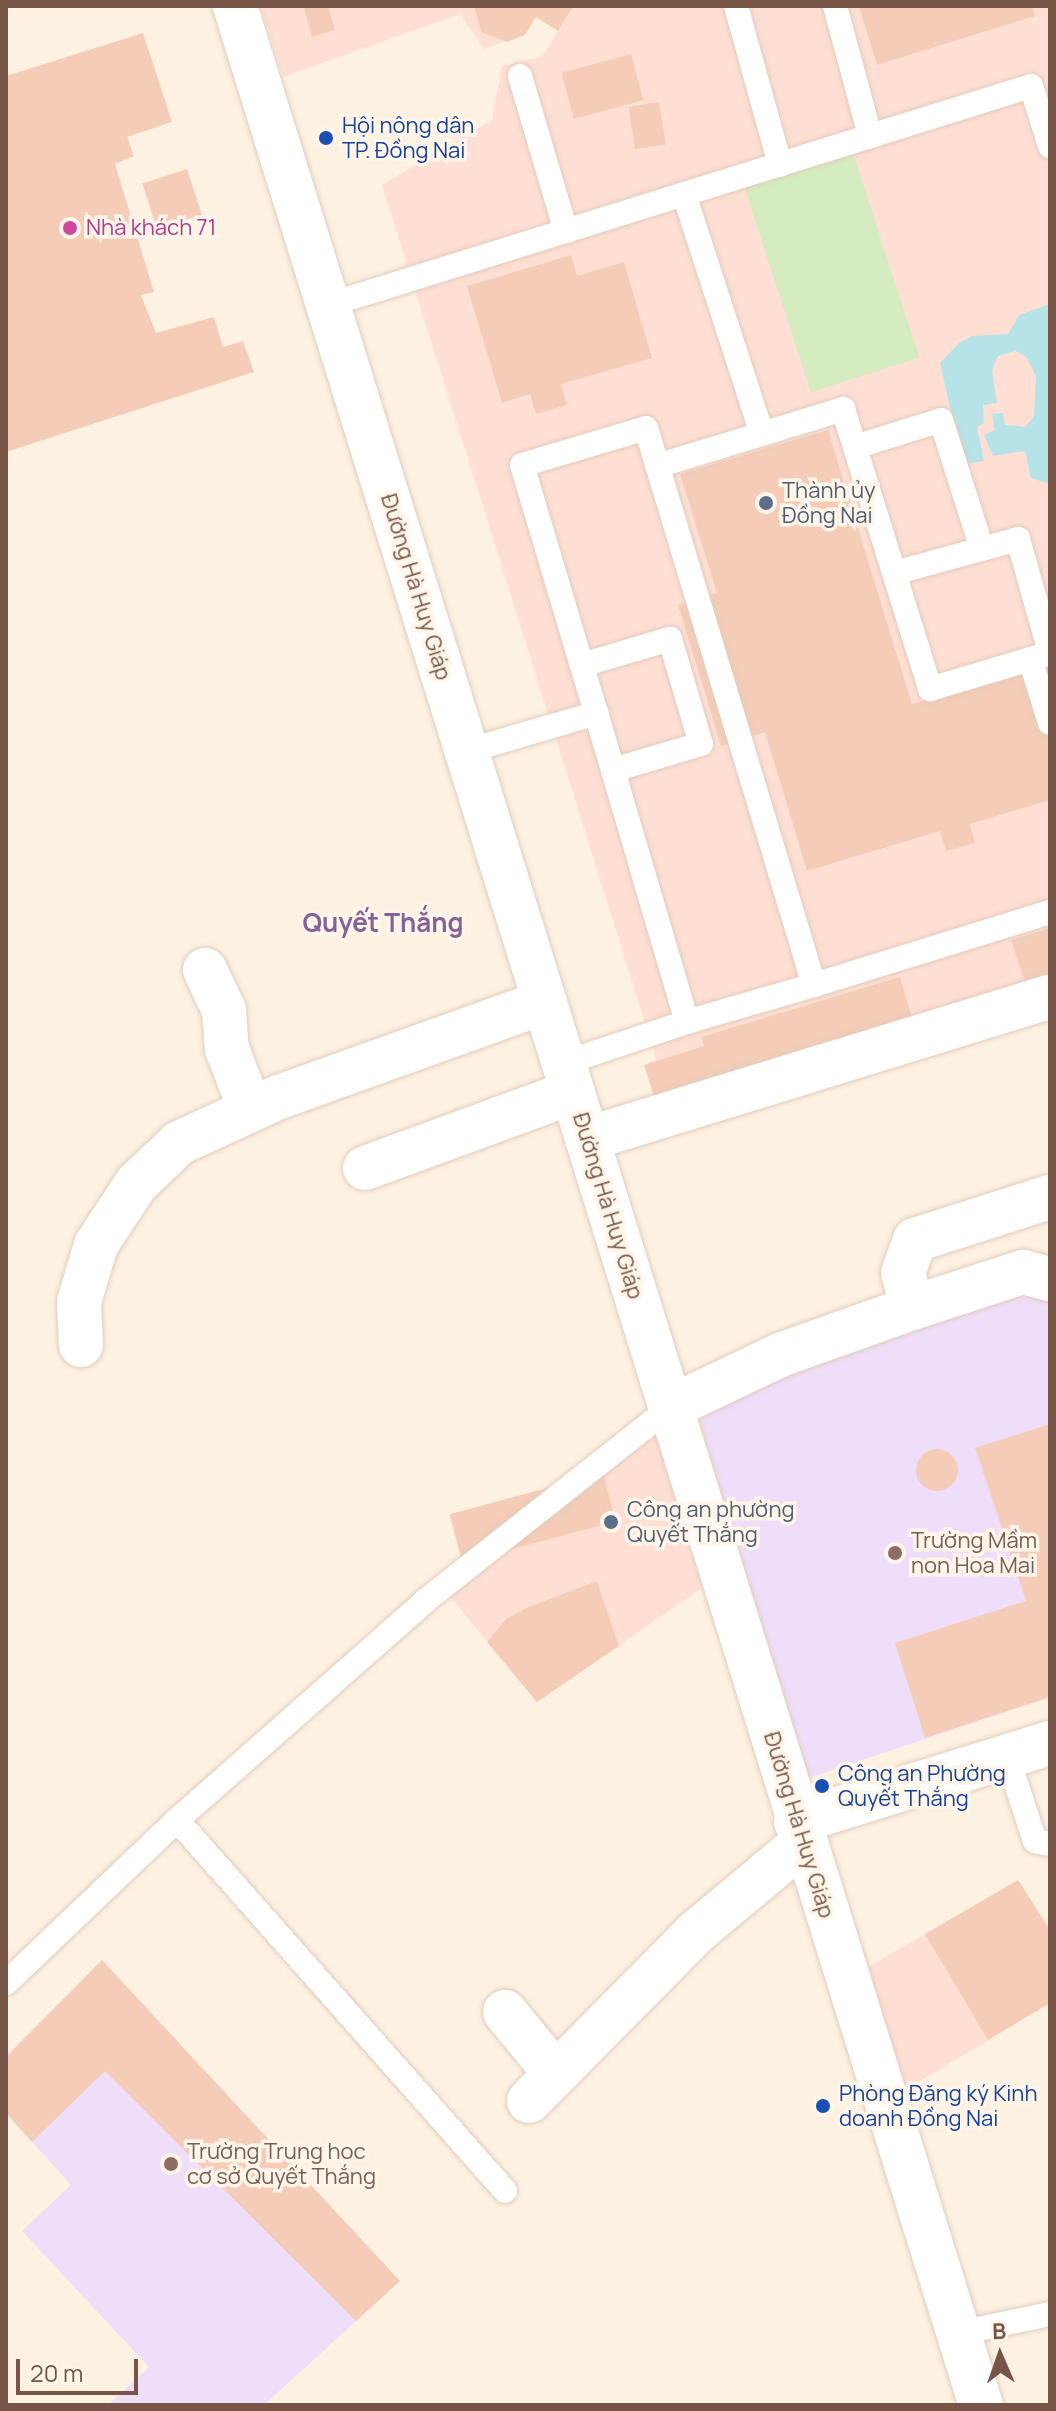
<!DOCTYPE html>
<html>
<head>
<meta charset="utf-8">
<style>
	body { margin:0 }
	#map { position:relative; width:1056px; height:2411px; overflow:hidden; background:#fdf1e1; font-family:Manrope,sans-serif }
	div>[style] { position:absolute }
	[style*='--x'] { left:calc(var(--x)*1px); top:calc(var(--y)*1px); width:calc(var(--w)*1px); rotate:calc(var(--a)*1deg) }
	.commercial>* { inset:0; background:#ffdfd4 }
	.education>* { inset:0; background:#eedefa }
	.green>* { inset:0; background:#d4ecbf; transform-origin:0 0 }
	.water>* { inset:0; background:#b5e3e8 }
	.building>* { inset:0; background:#f4ccb7; transform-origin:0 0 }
	.round { border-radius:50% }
	.roads { filter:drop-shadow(0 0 2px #e2cdbd) drop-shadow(0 0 2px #e2cdbd) }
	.lane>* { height:24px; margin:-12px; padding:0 12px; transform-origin:12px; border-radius:12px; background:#fff }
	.street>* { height:44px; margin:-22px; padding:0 22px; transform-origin:22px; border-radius:22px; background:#fff }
	.secondary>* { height:44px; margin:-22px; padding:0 22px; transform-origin:22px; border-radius:22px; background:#fff }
	.dots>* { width:22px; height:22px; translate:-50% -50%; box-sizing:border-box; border:4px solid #fff5e9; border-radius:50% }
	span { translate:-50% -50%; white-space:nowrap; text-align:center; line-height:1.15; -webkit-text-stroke:7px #fff5e9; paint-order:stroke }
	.transit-label { font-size:22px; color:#164399 }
	.left { translate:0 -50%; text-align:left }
	.hotel-label { font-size:22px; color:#b23c85 }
	.service-label { font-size:22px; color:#4e5e75 }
	.street-label { font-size:22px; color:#765547 }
	.education-label { font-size:22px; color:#785e54 }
	.quarter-label { font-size:26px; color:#84629a; font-weight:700 }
	.frame { position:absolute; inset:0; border:8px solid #765547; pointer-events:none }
	.north { position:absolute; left:960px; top:2315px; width:80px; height:80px; -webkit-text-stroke:6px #fff5e9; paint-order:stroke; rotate:358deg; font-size:22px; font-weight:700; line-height:32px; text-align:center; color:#765547 }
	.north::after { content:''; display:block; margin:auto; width:28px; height:36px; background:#765547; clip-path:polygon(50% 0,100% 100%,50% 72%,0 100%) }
	.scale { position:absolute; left:16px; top:2359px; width:122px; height:36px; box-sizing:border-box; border:4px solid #765547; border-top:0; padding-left:10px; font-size:24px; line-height:28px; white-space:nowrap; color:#765547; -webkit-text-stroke:6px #fff5e9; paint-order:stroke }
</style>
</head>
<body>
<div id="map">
	<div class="commercial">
		<i style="clip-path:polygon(261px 6px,1050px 6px,1050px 975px,654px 1096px,644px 1065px,656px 1060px,649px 1035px,382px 185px,492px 120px,502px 66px,542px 57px,558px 31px,536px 17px,525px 35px,484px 49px,460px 14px,283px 77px)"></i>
		<i style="clip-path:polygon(655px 1432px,702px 1588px,537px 1702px,449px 1595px)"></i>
		<i style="clip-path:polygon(1018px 1880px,1050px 1930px,1050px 2003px,907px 2089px,868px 1967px)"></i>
	</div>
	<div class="education">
		<i style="clip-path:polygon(1023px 1287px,1050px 1298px,1050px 1697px,809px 1778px,696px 1410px)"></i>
		<i style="clip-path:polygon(102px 1960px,400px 2281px,264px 2405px,108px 2405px,149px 2367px,22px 2231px,71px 2185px,6px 2113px,6px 2057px)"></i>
	</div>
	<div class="green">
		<i style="left:852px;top:150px;width:218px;height:114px;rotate:72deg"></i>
	</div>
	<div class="water">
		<i style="clip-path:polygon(1050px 304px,1050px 484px,1031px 478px,1025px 451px,993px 456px,984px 435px,995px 430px,992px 414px,1003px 413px,1005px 425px,1025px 427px,1034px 416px,1036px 376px,1026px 357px,1016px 351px,998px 356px,992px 370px,997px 403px,983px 405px,984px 423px,977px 427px,984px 461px,963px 464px,940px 363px,959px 343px,972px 336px,1008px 334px,1019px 315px)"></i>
	</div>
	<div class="building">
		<i style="clip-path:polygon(328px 6px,335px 30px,312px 37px,304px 8px)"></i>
		<i style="clip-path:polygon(474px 6px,573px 6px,558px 31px,536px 17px,525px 35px,507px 42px,481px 32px)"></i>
		<i style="clip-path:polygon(859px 6px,1032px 6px,1035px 16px,877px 65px)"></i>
		<i style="clip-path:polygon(143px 33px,172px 122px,127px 137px,134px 156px,115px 164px,154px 292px,141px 295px,156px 333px,214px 317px,223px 347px,243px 341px,254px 372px,6px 452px,6px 76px)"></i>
		<i style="left:631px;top:54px;width:48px;height:72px;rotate:75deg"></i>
		<i style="left:659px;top:102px;width:43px;height:31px;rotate:81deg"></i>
		<i style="left:187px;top:169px;width:48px;height:47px;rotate:72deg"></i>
		<i style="clip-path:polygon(571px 255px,577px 276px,624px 262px,652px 358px,561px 384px,567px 405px,536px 414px,530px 394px,502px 403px,467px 286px)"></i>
		<i style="clip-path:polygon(828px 430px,912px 704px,1050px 662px,1050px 800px,970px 824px,975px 843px,946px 851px,940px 831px,807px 871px,765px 732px,721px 746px,678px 605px,717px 593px,680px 474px)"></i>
		<i style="clip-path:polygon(1050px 928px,1050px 975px,1025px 983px,1011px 940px)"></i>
		<i style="clip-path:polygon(900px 977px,912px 1018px,654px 1096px,644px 1065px,704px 1046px,701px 1037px)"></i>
		<i style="clip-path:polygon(1050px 1424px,1050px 1697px,925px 1738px,895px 1643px,1026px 1601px,975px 1448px)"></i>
		<i class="round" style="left:916px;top:1449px;width:42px;height:42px"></i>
		<i style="left:603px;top:1473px;width:50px;height:159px;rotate:75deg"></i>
		<i style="clip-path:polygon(597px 1581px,619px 1646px,537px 1702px,487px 1642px,506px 1619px,526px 1608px)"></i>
		<i style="clip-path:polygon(1018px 1880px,1050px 1930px,1050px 2003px,988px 2040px,925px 1934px)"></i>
		<i style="clip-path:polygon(102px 1960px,400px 2281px,356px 2321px,105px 2071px,32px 2142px,6px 2113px,6px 2057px)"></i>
	</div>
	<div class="roads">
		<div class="lane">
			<i style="--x:736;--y:6;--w:165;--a:74.5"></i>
			<i style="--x:835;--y:6;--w:135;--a:74.9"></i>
			<i style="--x:520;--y:76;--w:162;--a:73.5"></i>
			<i style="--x:684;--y:194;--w:252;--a:72"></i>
			<i style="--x:328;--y:305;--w:736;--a:-17.3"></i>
			<i style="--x:1031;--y:86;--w:63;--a:72.4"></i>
			<i style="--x:855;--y:447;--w:90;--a:-17.4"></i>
			<i style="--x:941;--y:420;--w:135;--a:72.4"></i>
			<i style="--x:657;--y:466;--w:195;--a:-17"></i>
			<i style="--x:843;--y:409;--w:293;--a:72.7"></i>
			<i style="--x:930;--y:689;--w:125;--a:-16.7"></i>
			<i style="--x:894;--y:573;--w:129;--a:-15.3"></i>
			<i style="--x:1018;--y:539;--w:117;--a:74.2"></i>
			<i style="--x:1030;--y:659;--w:67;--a:72.6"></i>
			<i style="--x:582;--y:665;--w:92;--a:-16.5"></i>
			<i style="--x:670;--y:639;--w:109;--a:73.6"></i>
			<i style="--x:701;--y:744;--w:92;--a:163.5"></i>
			<i style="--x:613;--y:770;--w:318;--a:-106.6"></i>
			<i style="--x:522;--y:465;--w:129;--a:-16.6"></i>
			<i style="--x:646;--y:428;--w:582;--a:73.22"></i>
			<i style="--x:814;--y:985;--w:132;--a:163.8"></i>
			<i style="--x:687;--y:1022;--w:263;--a:-106.4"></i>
			<i style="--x:467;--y:751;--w:135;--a:-16.3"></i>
			<i style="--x:814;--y:985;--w:247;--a:-17.2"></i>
			<i style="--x:564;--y:1063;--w:130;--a:-18.4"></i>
			<i style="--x:1007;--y:1756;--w:89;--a:71.8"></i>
			<i style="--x:1035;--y:1841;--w:15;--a:11"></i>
			<i style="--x:177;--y:1820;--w:495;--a:48.5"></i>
			<i style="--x:6;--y:1983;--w:236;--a:-43.6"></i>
			<i style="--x:177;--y:1820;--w:331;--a:-41.4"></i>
			<i style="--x:425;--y:1601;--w:313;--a:-38.3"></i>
			<i style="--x:959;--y:2333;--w:93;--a:-11.8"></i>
		</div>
		<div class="street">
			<i style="--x:205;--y:970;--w:44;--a:64.6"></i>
			<i style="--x:224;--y:1010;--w:39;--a:86"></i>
			<i style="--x:227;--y:1049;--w:63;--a:68.7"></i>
			<i style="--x:587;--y:1139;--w:484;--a:-17.1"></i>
			<i style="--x:365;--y:1168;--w:221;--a:-20.1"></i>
			<i style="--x:912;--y:1308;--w:36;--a:-104"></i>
			<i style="--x:903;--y:1273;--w:35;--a:-70"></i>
			<i style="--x:915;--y:1240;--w:142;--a:-17.7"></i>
			<i style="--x:81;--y:1345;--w:43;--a:-92.7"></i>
			<i style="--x:79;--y:1302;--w:59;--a:-73.4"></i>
			<i style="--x:96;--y:1245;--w:73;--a:-56.7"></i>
			<i style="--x:136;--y:1184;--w:59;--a:-43.6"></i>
			<i style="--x:179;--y:1143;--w:110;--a:-24.7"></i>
			<i style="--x:279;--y:1097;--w:282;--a:-19.7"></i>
			<i style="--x:671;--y:1407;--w:121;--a:-25.5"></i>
			<i style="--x:780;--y:1355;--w:140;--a:-19.6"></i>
			<i style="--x:912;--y:1308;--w:117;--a:-18"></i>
			<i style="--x:1023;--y:1272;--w:28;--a:15"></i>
			<i style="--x:796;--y:1822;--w:266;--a:-17.3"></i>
			<i style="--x:505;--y:2012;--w:79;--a:50.7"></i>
			<i style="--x:529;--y:2101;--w:235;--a:-45.3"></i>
			<i style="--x:694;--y:1934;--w:142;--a:-39.9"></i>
		</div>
		<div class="secondary">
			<i style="--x:235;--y:6;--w:2512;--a:72.73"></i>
		</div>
	</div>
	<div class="dots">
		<i style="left:326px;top:138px;background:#1a4fb4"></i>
		<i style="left:70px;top:228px;background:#d1479c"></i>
		<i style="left:766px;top:503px;background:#5c6f8a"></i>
		<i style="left:611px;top:1522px;background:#5c6f8a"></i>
		<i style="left:895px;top:1553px;background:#8d6e63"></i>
		<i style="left:822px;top:1786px;background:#1a4fb4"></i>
		<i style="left:823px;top:2106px;background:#1a4fb4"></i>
		<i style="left:171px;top:2164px;background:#8d6e63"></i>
	</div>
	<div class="transit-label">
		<span class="left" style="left:342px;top:138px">Hội nông dân<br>TP. Đồng Nai</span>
		<span class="left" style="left:838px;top:1786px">Công an Phường<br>Quyết Thắng</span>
		<span class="left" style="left:839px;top:2106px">Phòng Đăng ký Kinh<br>doanh Đồng Nai</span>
	</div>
	<div class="hotel-label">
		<span class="left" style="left:86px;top:228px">Nhà khách 71</span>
	</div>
	<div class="service-label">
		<span class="left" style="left:782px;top:503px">Thành ủy<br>Đồng Nai</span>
		<span class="left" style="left:627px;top:1522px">Công an phường<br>Quyết Thắng</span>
	</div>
	<div class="street-label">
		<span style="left:416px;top:587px;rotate:73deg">Đường Hà Huy Giáp</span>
		<span style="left:608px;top:1206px;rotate:73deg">Đường Hà Huy Giáp</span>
		<span style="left:799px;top:1825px;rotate:73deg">Đường Hà Huy Giáp</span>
	</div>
	<div class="education-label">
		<span class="left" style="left:911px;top:1553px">Trường Mầm<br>non Hoa Mai</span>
		<span class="left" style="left:187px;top:2164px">Trường Trung học<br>cơ sở Quyết Thắng</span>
	</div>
	<div class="quarter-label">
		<span style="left:383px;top:923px">Quyết Thắng</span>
	</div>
	<div class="frame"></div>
	<div class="north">B</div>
	<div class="scale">20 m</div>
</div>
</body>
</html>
